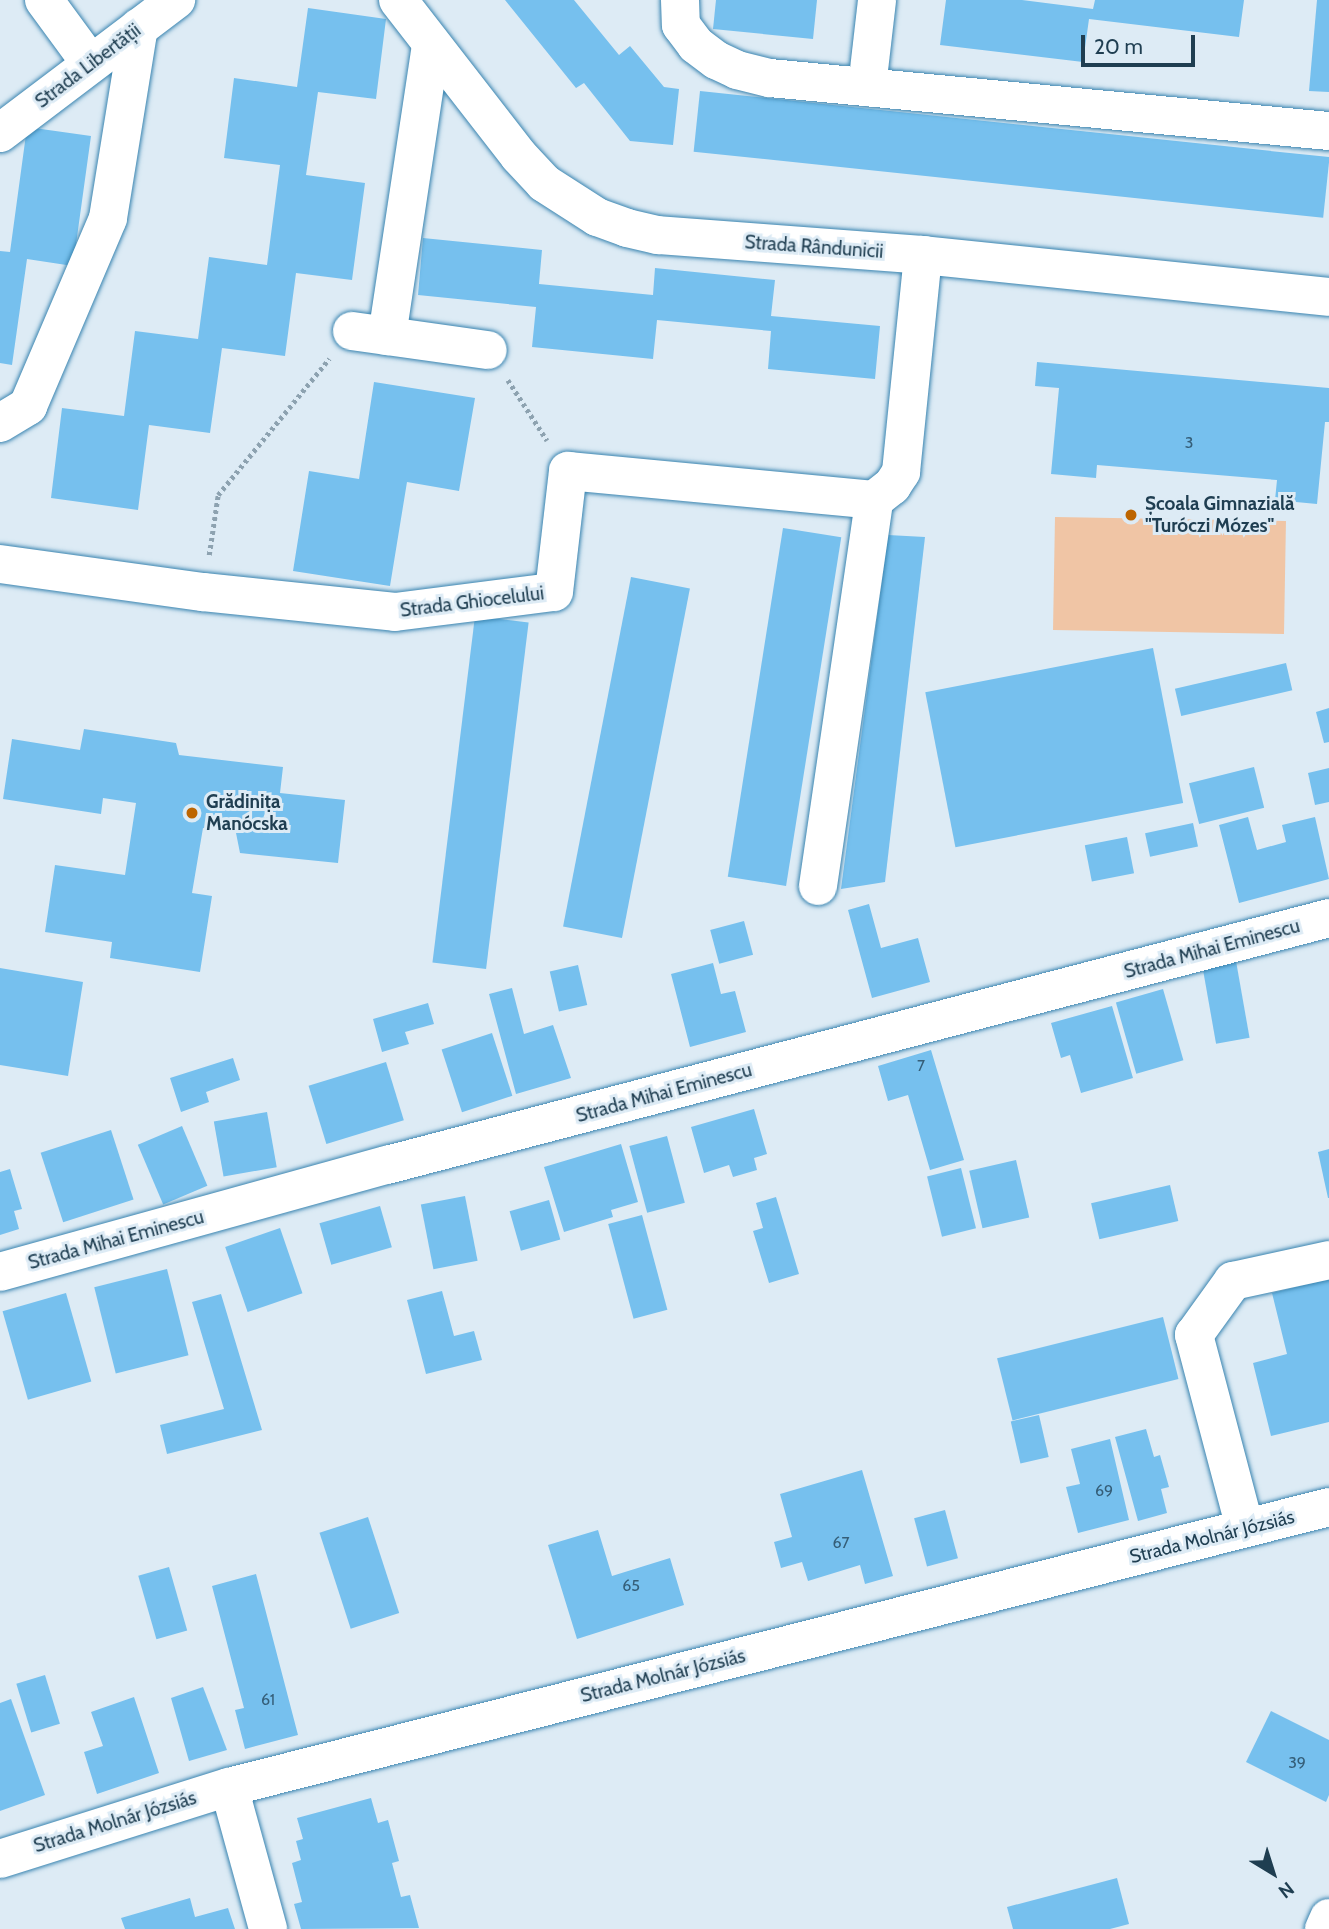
<!DOCTYPE html>
<html>
<head>
<meta charset="utf-8">
<style>
	body { margin:0 }
	#map { position:relative; width:1329px; height:1929px; overflow:hidden; background:#ddebf5; font-family:Cabin,sans-serif }
	div>[style] { position:absolute }
	[style*='--x'] { left:calc(var(--x)*1px); top:calc(var(--y)*1px); width:calc(var(--w)*1px); rotate:calc(var(--a)*1deg) }
	.green>* { inset:0; background:#f0c5a5; transform-origin:0 0 }
	.building>* { inset:0; background:#76c0ee; transform-origin:0 0 }
	.path>* { height:4.5px; margin-top:-2.25px; transform-origin:0; background:repeating-linear-gradient(90deg,#8da2b0 0 3.5px,transparent 0 7px) }
	.roads { filter:drop-shadow(0 0 2px #3984b0) drop-shadow(0 0 2px #3984b0) }
	.minor>* { height:38px; margin:-19px; padding:0 19px; transform-origin:19px; border-radius:19px; background:#fff }
	.major>* { height:38px; margin:-19px; padding:0 19px; transform-origin:19px; border-radius:19px; background:#fff }
	.dots>* { width:19px; height:19px; translate:-50% -50%; box-sizing:border-box; border:4px solid #ddebf5; border-radius:50% }
	span { translate:-50% -50%; white-space:nowrap; text-align:center; line-height:1.15; -webkit-text-stroke:6px #ddebf5; paint-order:stroke }
	.number-label { font-size:16px; color:#355e78 }
	.number-label span { -webkit-text-stroke-width:0 }
	.street-label { font-size:19px; color:#1f3e51 }
	.poi-label { font-size:19px; color:#1f3e51; font-weight:700 }
	.left { translate:0 -50%; text-align:left }
	.north { position:absolute; left:1238px; top:1838px; width:70px; height:70px; -webkit-text-stroke:5px #ddebf5; paint-order:stroke; rotate:142deg; font-size:19px; font-weight:700; line-height:28px; text-align:center; color:#1f3e51 }
	.north::after { content:''; display:block; margin:auto; width:24px; height:32px; background:#1f3e51; clip-path:polygon(50% 0,100% 100%,50% 72%,0 100%) }
	.scale { position:absolute; left:1081px; top:35px; width:114px; height:32px; box-sizing:border-box; border:4px solid #1f3e51; border-top:0; padding-left:9px; font-size:21px; line-height:24px; white-space:nowrap; color:#1f3e51; -webkit-text-stroke:5px #ddebf5; paint-order:stroke }
</style>
</head>
<body>
<div id="map">
	<div class="green">
		<i style="left:1055px;top:517px;width:231px;height:113px;rotate:1deg"></i>
	</div>
	<div class="building">
		<i style="clip-path:polygon(505px 0,574px 0,619px 55px,630px 46px,664px 87px,679px 89px,673px 145px,630px 141px,584px 83px,576px 88px)"></i>
		<i style="clip-path:polygon(716px 0,817px 0,813px 39px,713px 29px)"></i>
		<i style="clip-path:polygon(946px 0,1022px 0,1093px 9px,1095px 0,1244px 0,1239px 37px,1089px 19px,1083px 62px,940px 45px)"></i>
		<i style="clip-path:polygon(1317px 0,1329px 0,1329px 92px,1309px 91px)"></i>
		<i style="clip-path:polygon(308px 8px,386px 19px,376px 99px,318px 92px,306px 175px,365px 183px,352px 280px,296px 273px,285px 356px,222px 348px,210px 433px,149px 425px,138px 510px,51px 498px,62px 408px,124px 416px,135px 331px,198px 339px,209px 257px,267px 265px,280px 165px,224px 158px,234px 78px,297px 87px)"></i>
		<i style="left:700px;top:91px;width:633px;height:61px;rotate:6deg"></i>
		<i style="clip-path:polygon(27px 127px,91px 136px,73px 266px,27px 259px,12px 365px,0 363px,0 251px,10px 252px)"></i>
		<i style="clip-path:polygon(423px 238px,542px 250px,539px 284px,653px 295px,655px 268px,775px 280px,771px 316px,880px 326px,875px 379px,768px 369px,771px 331px,657px 320px,653px 359px,532px 347px,536px 307px,418px 295px)"></i>
		<i style="clip-path:polygon(1037px 362px,1329px 388px,1329px 422px,1325px 422px,1317px 504px,1275px 500px,1277px 480px,1097px 465px,1096px 478px,1051px 474px,1059px 388px,1035px 386px)"></i>
		<i style="clip-path:polygon(374px 382px,475px 398px,459px 491px,407px 482px,390px 586px,293px 571px,309px 471px,359px 479px)"></i>
		<i style="left:783px;top:528px;width:59px;height:353px;rotate:9deg"></i>
		<i style="clip-path:polygon(888px 535px,925px 537px,885px 882px,841px 889px)"></i>
		<i style="left:631px;top:577px;width:60px;height:356px;rotate:11deg"></i>
		<i style="left:475px;top:616px;width:54px;height:349px;rotate:7deg"></i>
		<i style="left:1153px;top:648px;width:158px;height:232px;rotate:79deg"></i>
		<i style="left:1286px;top:663px;width:28px;height:114px;rotate:77deg"></i>
		<i style="clip-path:polygon(1329px 708px,1329px 742px,1324px 743px,1316px 712px)"></i>
		<i style="clip-path:polygon(84px 729px,176px 743px,179px 755px,283px 767px,280px 793px,345px 800px,338px 863px,240px 853px,236px 833px,203px 828px,192px 893px,212px 896px,200px 972px,110px 958px,112px 942px,45px 932px,55px 865px,125px 875px,136px 803px,103px 798px,101px 814px,3px 799px,12px 739px,80px 750px)"></i>
		<i style="left:1254px;top:767px;width:42px;height:67px;rotate:76deg"></i>
		<i style="clip-path:polygon(1329px 768px,1329px 802px,1315px 805px,1308px 773px)"></i>
		<i style="clip-path:polygon(1248px 817px,1257px 850px,1286px 842px,1282px 825px,1315px 817px,1329px 879px,1239px 903px,1219px 825px)"></i>
		<i style="left:1193px;top:823px;width:24px;height:49px;rotate:78deg"></i>
		<i style="left:1127px;top:837px;width:37px;height:43px;rotate:79deg"></i>
		<i style="clip-path:polygon(869px 904px,881px 948px,918px 938px,930px 982px,872px 998px,848px 910px)"></i>
		<i style="left:744px;top:921px;width:35px;height:35px;rotate:75deg"></i>
		<i style="left:1236px;top:961px;width:78px;height:34px;rotate:80deg"></i>
		<i style="clip-path:polygon(713px 963px,721px 994px,735px 991px,746px 1032px,690px 1047px,671px 974px)"></i>
		<i style="left:578px;top:965px;width:41px;height:29px;rotate:77deg"></i>
		<i style="clip-path:polygon(0 968px,83px 982px,68px 1076px,0 1065px)"></i>
		<i style="clip-path:polygon(512px 988px,524px 1034px,553px 1025px,571px 1078px,516px 1094px,489px 994px)"></i>
		<i style="left:1163px;top:989px;width:74px;height:49px;rotate:74deg"></i>
		<i style="clip-path:polygon(428px 1003px,434px 1024px,405px 1032px,409px 1044px,382px 1052px,373px 1019px)"></i>
		<i style="clip-path:polygon(1112px 1006px,1133px 1078px,1081px 1093px,1070px 1055px,1061px 1058px,1051px 1023px)"></i>
		<i style="left:492px;top:1033px;width:66px;height:53px;rotate:72deg"></i>
		<i style="clip-path:polygon(931px 1050px,964px 1160px,930px 1170px,908px 1095px,888px 1101px,878px 1066px)"></i>
		<i style="clip-path:polygon(233px 1058px,240px 1080px,206px 1092px,209px 1102px,181px 1112px,170px 1078px)"></i>
		<i style="left:386px;top:1062px;width:61px;height:81px;rotate:73deg"></i>
		<i style="clip-path:polygon(754px 1109px,767px 1154px,754px 1158px,757px 1170px,733px 1177px,729px 1165px,704px 1173px,691px 1127px)"></i>
		<i style="left:267px;top:1112px;width:56px;height:54px;rotate:80deg"></i>
		<i style="left:182px;top:1126px;width:65px;height:48px;rotate:67deg"></i>
		<i style="left:111px;top:1130px;width:73px;height:74px;rotate:72deg"></i>
		<i style="left:667px;top:1136px;width:69px;height:39px;rotate:75deg"></i>
		<i style="clip-path:polygon(621px 1144px,638px 1202px,611px 1210px,613px 1217px,564px 1232px,544px 1167px)"></i>
		<i style="clip-path:polygon(1329px 1149px,1329px 1198px,1328px 1198px,1318px 1152px)"></i>
		<i style="left:1016px;top:1160px;width:59px;height:48px;rotate:77deg"></i>
		<i style="left:961px;top:1168px;width:62px;height:35px;rotate:76deg"></i>
		<i style="clip-path:polygon(10px 1169px,22px 1209px,14px 1211px,19px 1229px,0 1235px,0 1172px)"></i>
		<i style="left:1170px;top:1185px;width:37px;height:81px;rotate:77deg"></i>
		<i style="left:465px;top:1196px;width:66px;height:45px;rotate:79deg"></i>
		<i style="clip-path:polygon(776px 1197px,799px 1274px,769px 1283px,753px 1231px,763px 1228px,756px 1203px)"></i>
		<i style="left:549px;top:1200px;width:41px;height:41px;rotate:74deg"></i>
		<i style="left:380px;top:1206px;width:43px;height:63px;rotate:74deg"></i>
		<i style="left:642px;top:1215px;width:98px;height:35px;rotate:75deg"></i>
		<i style="left:280px;top:1228px;width:69px;height:58px;rotate:71deg"></i>
		<i style="left:167px;top:1269px;width:89px;height:75px;rotate:76deg"></i>
		<i style="clip-path:polygon(1329px 1279px,1329px 1422px,1271px 1436px,1253px 1363px,1287px 1354px,1272px 1293px)"></i>
		<i style="clip-path:polygon(442px 1291px,454px 1336px,474px 1331px,482px 1360px,426px 1374px,407px 1300px)"></i>
		<i style="left:66px;top:1293px;width:92px;height:66px;rotate:74deg"></i>
		<i style="clip-path:polygon(221px 1294px,262px 1430px,167px 1454px,160px 1425px,224px 1409px,192px 1302px)"></i>
		<i style="left:1163px;top:1317px;width:64px;height:171px;rotate:76deg"></i>
		<i style="left:1039px;top:1415px;width:43px;height:29px;rotate:77deg"></i>
		<i style="clip-path:polygon(1146px 1429px,1154px 1457px,1160px 1455px,1169px 1487px,1161px 1489px,1167px 1513px,1138px 1521px,1115px 1437px)"></i>
		<i style="clip-path:polygon(1110px 1439px,1129px 1520px,1078px 1533px,1066px 1487px,1080px 1484px,1071px 1449px)"></i>
		<i style="clip-path:polygon(862px 1470px,893px 1576px,865px 1584px,860px 1565px,808px 1581px,802px 1562px,781px 1568px,774px 1542px,792px 1537px,780px 1494px)"></i>
		<i style="left:945px;top:1510px;width:50px;height:32px;rotate:75deg"></i>
		<i style="left:368px;top:1517px;width:101px;height:51px;rotate:72deg"></i>
		<i style="clip-path:polygon(598px 1530px,612px 1576px,670px 1558px,684px 1605px,577px 1639px,548px 1545px)"></i>
		<i style="left:169px;top:1567px;width:66px;height:32px;rotate:74deg"></i>
		<i style="clip-path:polygon(256px 1574px,298px 1735px,245px 1749px,235px 1710px,244px 1708px,212px 1586px)"></i>
		<i style="left:45px;top:1675px;width:51px;height:30px;rotate:73deg"></i>
		<i style="clip-path:polygon(203px 1687px,227px 1750px,189px 1761px,171px 1698px)"></i>
		<i style="clip-path:polygon(134px 1697px,159px 1773px,97px 1794px,84px 1752px,103px 1746px,91px 1712px)"></i>
		<i style="clip-path:polygon(11px 1699px,45px 1795px,0 1811px,0 1703px)"></i>
		<i style="clip-path:polygon(1271px 1711px,1329px 1740px,1329px 1795px,1326px 1802px,1246px 1762px)"></i>
		<i style="clip-path:polygon(371px 1798px,378px 1823px,388px 1820px,399px 1861px,392px 1863px,401px 1897px,410px 1895px,419px 1928px,301px 1929px,294px 1904px,302px 1902px,292px 1863px,301px 1860px,296px 1841px,303px 1839px,297px 1818px)"></i>
		<i style="clip-path:polygon(1117px 1878px,1129px 1924px,1110px 1929px,1013px 1929px,1007px 1907px)"></i>
		<i style="clip-path:polygon(190px 1898px,195px 1917px,228px 1908px,235px 1929px,125px 1929px,121px 1918px)"></i>
	</div>
	<div class="path">
		<i style="--x:508;--y:380;--w:72;--a:57"></i>
		<i style="--x:209;--y:555;--w:61;--a:-81.5"></i>
		<i style="--x:218;--y:495;--w:176;--a:-50.8"></i>
	</div>
	<div class="roads">
		<div class="minor">
			<i style="--x:44;--y:0;--w:79;--a:53.7"></i>
			<i style="--x:398;--y:0;--w:197;--a:52.2"></i>
			<i style="--x:519;--y:156;--w:37;--a:47"></i>
			<i style="--x:544;--y:183;--w:63;--a:32.7"></i>
			<i style="--x:597;--y:217;--w:32;--a:20"></i>
			<i style="--x:627;--y:228;--w:32;--a:13"></i>
			<i style="--x:658;--y:235;--w:266;--a:4.3"></i>
			<i style="--x:923;--y:255;--w:408;--a:5.9"></i>
			<i style="--x:680;--y:0;--w:25;--a:88"></i>
			<i style="--x:681;--y:25;--w:25;--a:53"></i>
			<i style="--x:696;--y:45;--w:25;--a:37"></i>
			<i style="--x:716;--y:60;--w:23;--a:25"></i>
			<i style="--x:737;--y:70;--w:34;--a:14"></i>
			<i style="--x:770;--y:78;--w:562;--a:5.42"></i>
			<i style="--x:867;--y:87;--w:88;--a:-83.4"></i>
			<i style="--x:0;--y:133;--w:221;--a:-37.1"></i>
			<i style="--x:352;--y:331;--w:137;--a:8"></i>
			<i style="--x:387;--y:336;--w:295;--a:-81.4"></i>
			<i style="--x:0;--y:423;--w:33;--a:-31"></i>
			<i style="--x:28;--y:406;--w:204;--a:-66.9"></i>
			<i style="--x:108;--y:218;--w:193;--a:-80.8"></i>
			<i style="--x:0;--y:564;--w:205;--a:7.9"></i>
			<i style="--x:203;--y:592;--w:193;--a:5.9"></i>
			<i style="--x:395;--y:612;--w:160;--a:-7.2"></i>
			<i style="--x:554;--y:592;--w:122;--a:-83.4"></i>
			<i style="--x:568;--y:471;--w:307;--a:5.4"></i>
			<i style="--x:874;--y:500;--w:23;--a:-38"></i>
			<i style="--x:892;--y:486;--w:17;--a:-57"></i>
			<i style="--x:901;--y:472;--w:218;--a:-84.2"></i>
			<i style="--x:818;--y:886;--w:390;--a:-81.7"></i>
			<i style="--x:0;--y:1272;--w:402;--a:-15.5"></i>
			<i style="--x:387;--y:1165;--w:974;--a:-14.69"></i>
			<i style="--x:1245;--y:1528;--w:200;--a:-104.8"></i>
			<i style="--x:1194;--y:1335;--w:67;--a:-54.2"></i>
			<i style="--x:1233;--y:1281;--w:98;--a:-12.3"></i>
			<i style="--x:229;--y:1787;--w:147;--a:74.6"></i>
			<i style="--x:0;--y:1859;--w:240;--a:-17.5"></i>
			<i style="--x:229;--y:1787;--w:1135;--a:-14.28"></i>
		</div>
		<div class="major">
			<i style="--x:1324;--y:1929;--w:12;--a:-66"></i>
		</div>
	</div>
	<div class="dots">
		<i style="left:1131px;top:515px;background:#bd6500"></i>
		<i style="left:192px;top:813px;background:#bd6500"></i>
	</div>
	<div class="number-label">
		<span style="left:1189px;top:443px">3</span>
		<span style="left:921px;top:1066px">7</span>
		<span style="left:1104px;top:1491px">69</span>
		<span style="left:841px;top:1543px">67</span>
		<span style="left:631px;top:1586px">65</span>
		<span style="left:268px;top:1700px">61</span>
		<span style="left:1297px;top:1763px">39</span>
	</div>
	<div class="street-label">
		<span style="left:88px;top:66px;rotate:-37deg">Strada Libertății</span>
		<span style="left:814px;top:247px;rotate:4deg">Strada Rândunicii</span>
		<span style="left:472px;top:602px;rotate:-7deg">Strada Ghiocelului</span>
		<span style="left:1212px;top:949px;rotate:-15deg">Strada Mihai Eminescu</span>
		<span style="left:664px;top:1093px;rotate:-15deg">Strada Mihai Eminescu</span>
		<span style="left:116px;top:1240px;rotate:-15deg">Strada Mihai Eminescu</span>
		<span style="left:1212px;top:1537px;rotate:-14deg">Strada Molnár Józsiás</span>
		<span style="left:663px;top:1676px;rotate:-14deg">Strada Molnár Józsiás</span>
		<span style="left:115px;top:1822px;rotate:-17deg">Strada Molnár Józsiás</span>
	</div>
	<div class="poi-label">
		<span class="left" style="left:1145px;top:515px">Școala Gimnazială<br>"Turóczi Mózes"</span>
		<span class="left" style="left:206px;top:813px">Grădinița<br>Manócska</span>
	</div>
	<div class="north">N</div>
	<div class="scale">20 m</div>
</div>
</body>
</html>
